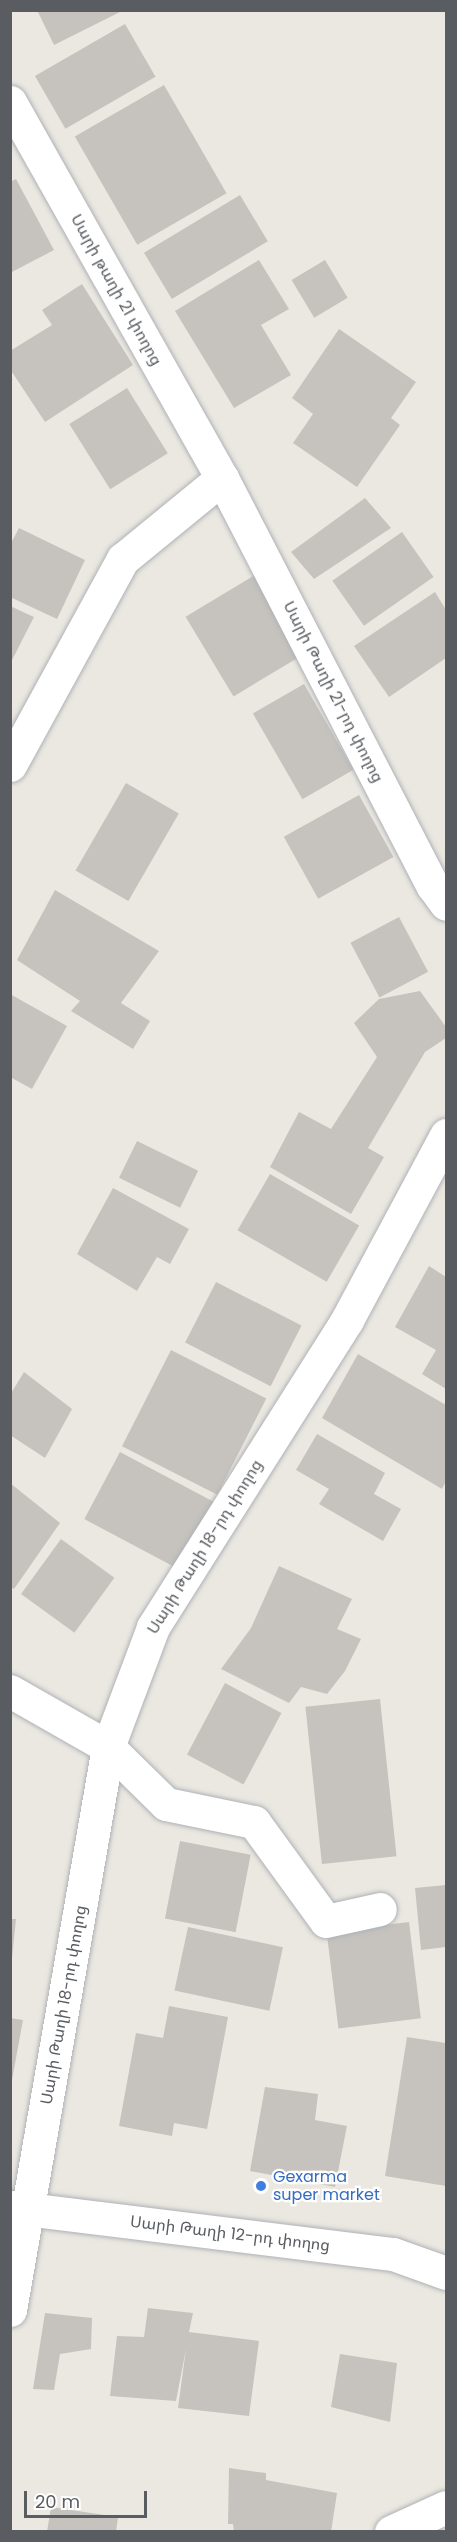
<!DOCTYPE html>
<html>
<head>
<meta charset="utf-8">
<style>
	body { margin:0 }
	#map { position:relative; width:457px; height:2542px; overflow:hidden; background:#ebe8e1; font-family:Poppins,"Noto Sans Armenian",sans-serif }
	div>[style] { position:absolute }
	[style*='--x'] { left:calc(var(--x)*1px); top:calc(var(--y)*1px); width:calc(var(--w)*1px); rotate:calc(var(--a)*1deg) }
	.building>* { inset:0; background:#c6c3be; transform-origin:0 0 }
	.roads { filter:drop-shadow(0 0 2px #aeb2b6) drop-shadow(0 0 2px #aeb2b6) }
	.minor>* { height:33px; margin:-16.5px; padding:0 16.5px; transform-origin:16.5px; border-radius:16.5px; background:#fff }
	.dots>* { width:16px; height:16px; translate:-50% -50%; box-sizing:border-box; border:3px solid #fff; border-radius:50% }
	span { translate:-50% -50%; white-space:nowrap; text-align:center; line-height:1.15; -webkit-text-stroke:4.5px #fff; paint-order:stroke }
	.street-label { font-size:16px; color:#595d61 }
	.shop-label { font-size:16px; color:#366cbe }
	.left { translate:0 -50%; text-align:left }
	.frame { position:absolute; inset:0; border:12px solid #595d61; pointer-events:none }
	.scale { position:absolute; left:24px; top:2491px; width:123px; height:27px; box-sizing:border-box; border:3px solid #595d61; border-top:0; padding-left:8px; font-size:18px; line-height:21px; white-space:nowrap; color:#595d61; -webkit-text-stroke:4px #fff; paint-order:stroke }
</style>
</head>
<body>
<div id="map">
	<div class="building">
		<i style="clip-path:polygon(37px 10px,124px 10px,54px 45px)"></i>
		<i style="left:125px;top:24px;width:61px;height:104px;rotate:60deg"></i>
		<i style="left:164px;top:85px;width:125px;height:103px;rotate:60deg"></i>
		<i style="clip-path:polygon(16px 179px,54px 250px,10px 273px,10px 182px)"></i>
		<i style="left:240px;top:195px;width:54px;height:112px;rotate:59deg"></i>
		<i style="clip-path:polygon(259px 260px,289px 309px,261px 325px,291px 375px,234px 408px,175px 311px)"></i>
		<i style="left:325px;top:260px;width:44px;height:39px;rotate:59deg"></i>
		<i style="clip-path:polygon(82px 284px,133px 365px,45px 422px,10px 369px,10px 351px,52px 325px,42px 310px)"></i>
		<i style="clip-path:polygon(339px 329px,416px 382px,391px 418px,400px 425px,357px 487px,293px 443px,313px 414px,292px 398px)"></i>
		<i style="left:127px;top:388px;width:77px;height:68px;rotate:58deg"></i>
		<i style="clip-path:polygon(365px 498px,391px 528px,314px 579px,291px 552px)"></i>
		<i style="clip-path:polygon(19px 528px,85px 560px,57px 619px,10px 597px,10px 545px)"></i>
		<i style="left:402px;top:532px;width:55px;height:85px;rotate:55deg"></i>
		<i style="left:255px;top:575px;width:93px;height:81px;rotate:59deg"></i>
		<i style="clip-path:polygon(435px 592px,446px 610px,446px 658px,389px 697px,354px 646px)"></i>
		<i style="clip-path:polygon(10px 606px,34px 617px,10px 664px)"></i>
		<i style="left:304px;top:684px;width:99px;height:59px;rotate:60deg"></i>
		<i style="left:126px;top:783px;width:61px;height:101px;rotate:30deg"></i>
		<i style="left:359px;top:795px;width:71px;height:86px;rotate:61deg"></i>
		<i style="clip-path:polygon(55px 890px,159px 951px,121px 1003px,150px 1021px,133px 1049px,71px 1011px,80px 1001px,17px 960px)"></i>
		<i style="left:399px;top:917px;width:62px;height:55px;rotate:62deg"></i>
		<i style="clip-path:polygon(420px 991px,446px 1027px,446px 1038px,425px 1052px,368px 1148px,384px 1157px,351px 1214px,270px 1167px,299px 1112px,331px 1129px,377px 1057px,354px 1023px,379px 999px)"></i>
		<i style="clip-path:polygon(10px 994px,67px 1026px,32px 1089px,10px 1077px)"></i>
		<i style="left:137px;top:1141px;width:68px;height:41px;rotate:26deg"></i>
		<i style="left:270px;top:1174px;width:103px;height:65px;rotate:30deg"></i>
		<i style="clip-path:polygon(113px 1188px,189px 1229px,170px 1264px,157px 1257px,137px 1291px,77px 1254px)"></i>
		<i style="clip-path:polygon(429px 1266px,446px 1277px,446px 1389px,422px 1374px,436px 1350px,395px 1327px)"></i>
		<i style="left:216px;top:1282px;width:96px;height:68px;rotate:27deg"></i>
		<i style="left:171px;top:1350px;width:107px;height:108px;rotate:27deg"></i>
		<i style="clip-path:polygon(358px 1354px,446px 1405px,446px 1481px,442px 1489px,322px 1418px)"></i>
		<i style="clip-path:polygon(24px 1372px,72px 1409px,45px 1458px,10px 1435px,10px 1395px)"></i>
		<i style="clip-path:polygon(317px 1434px,385px 1473px,374px 1494px,401px 1509px,383px 1541px,319px 1504px,329px 1489px,296px 1470px)"></i>
		<i style="left:120px;top:1452px;width:107px;height:76px;rotate:28deg"></i>
		<i style="clip-path:polygon(10px 1483px,60px 1523px,14px 1589px,10px 1587px)"></i>
		<i style="left:61px;top:1539px;width:66px;height:68px;rotate:36deg"></i>
		<i style="clip-path:polygon(279px 1566px,352px 1599px,337px 1629px,361px 1639px,345px 1671px,327px 1694px,301px 1687px,289px 1703px,221px 1669px,251px 1628px)"></i>
		<i style="left:225px;top:1683px;width:64px;height:81px;rotate:28deg"></i>
		<i style="left:380px;top:1699px;width:158px;height:75px;rotate:84deg"></i>
		<i style="left:180px;top:1841px;width:72px;height:79px;rotate:11deg"></i>
		<i style="clip-path:polygon(446px 1885px,446px 1947px,421px 1950px,415px 1888px)"></i>
		<i style="clip-path:polygon(10px 1919px,16px 1919px,12px 1958px,10px 1958px)"></i>
		<i style="left:409px;top:1922px;width:97px;height:83px;rotate:83deg"></i>
		<i style="left:188px;top:1927px;width:97px;height:65px;rotate:12deg"></i>
		<i style="clip-path:polygon(169px 2006px,228px 2017px,207px 2129px,174px 2123px,172px 2136px,119px 2126px,136px 2033px,163px 2038px)"></i>
		<i style="clip-path:polygon(10px 2018px,23px 2020px,12px 2080px,10px 2080px)"></i>
		<i style="clip-path:polygon(407px 2037px,446px 2043px,446px 2186px,385px 2176px)"></i>
		<i style="clip-path:polygon(265px 2087px,318px 2094px,315px 2120px,347px 2126px,335px 2187px,250px 2171px)"></i>
		<i style="clip-path:polygon(148px 2308px,193px 2313px,189px 2332px,259px 2341px,249px 2416px,178px 2408px,186px 2349px,176px 2401px,110px 2396px,117px 2336px,144px 2337px)"></i>
		<i style="clip-path:polygon(45px 2313px,92px 2318px,91px 2349px,60px 2354px,54px 2390px,33px 2389px)"></i>
		<i style="clip-path:polygon(340px 2354px,397px 2363px,390px 2422px,331px 2407px)"></i>
		<i style="clip-path:polygon(229px 2468px,266px 2473px,266px 2480px,337px 2493px,331px 2532px,234px 2532px,233px 2524px,228px 2524px)"></i>
		<i style="clip-path:polygon(51px 2507px,118px 2517px,116px 2532px,47px 2532px)"></i>
	</div>
	<div class="roads">
		<div class="minor">
			<i style="--x:10;--y:102;--w:432;--a:60.6"></i>
			<i style="--x:222;--y:478;--w:459;--a:62.7"></i>
			<i style="--x:433;--y:886;--w:22;--a:54"></i>
			<i style="--x:10;--y:765;--w:235;--a:-61.3"></i>
			<i style="--x:123;--y:559;--w:128;--a:-39.3"></i>
			<i style="--x:10;--y:1691;--w:113;--a:29.7"></i>
			<i style="--x:108;--y:1747;--w:81;--a:44.5"></i>
			<i style="--x:166;--y:1804;--w:90;--a:11.6"></i>
			<i style="--x:254;--y:1822;--w:122;--a:54"></i>
			<i style="--x:326;--y:1921;--w:55;--a:-12.5"></i>
			<i style="--x:10;--y:2207;--w:386;--a:7"></i>
			<i style="--x:393;--y:2254;--w:56;--a:19.7"></i>
			<i style="--x:10;--y:2310;--w:571;--a:-80.13"></i>
			<i style="--x:108;--y:1747;--w:128;--a:-69.4"></i>
			<i style="--x:153;--y:1627;--w:363;--a:-57.7"></i>
			<i style="--x:347;--y:1320;--w:210;--a:-61.8"></i>
			<i style="--x:391;--y:2532;--w:60;--a:-24.4"></i>
		</div>
	</div>
	<div class="dots">
		<i style="left:261px;top:2186px;background:#3f7fe0"></i>
	</div>
	<div class="street-label">
		<span style="left:116px;top:290px;rotate:61deg">Սարի թաղի 21 փողոց</span>
		<span style="left:333px;top:692px;rotate:63deg">Սարի Թաղի 21-րդ փողոց</span>
		<span style="left:205px;top:1547px;rotate:-58deg">Սարի Թաղի 18-րդ փողոց</span>
		<span style="left:64px;top:2005px;rotate:-80deg">Սարի Թաղի 18-րդ փողոց</span>
		<span style="left:230px;top:2234px;rotate:7deg">Սարի Թաղի 12-րդ փողոց</span>
	</div>
	<div class="shop-label">
		<span class="left" style="left:273px;top:2186px">Gexarma<br>super market</span>
	</div>
	<div class="frame"></div>
	<div class="scale">20 m</div>
</div>
</body>
</html>
